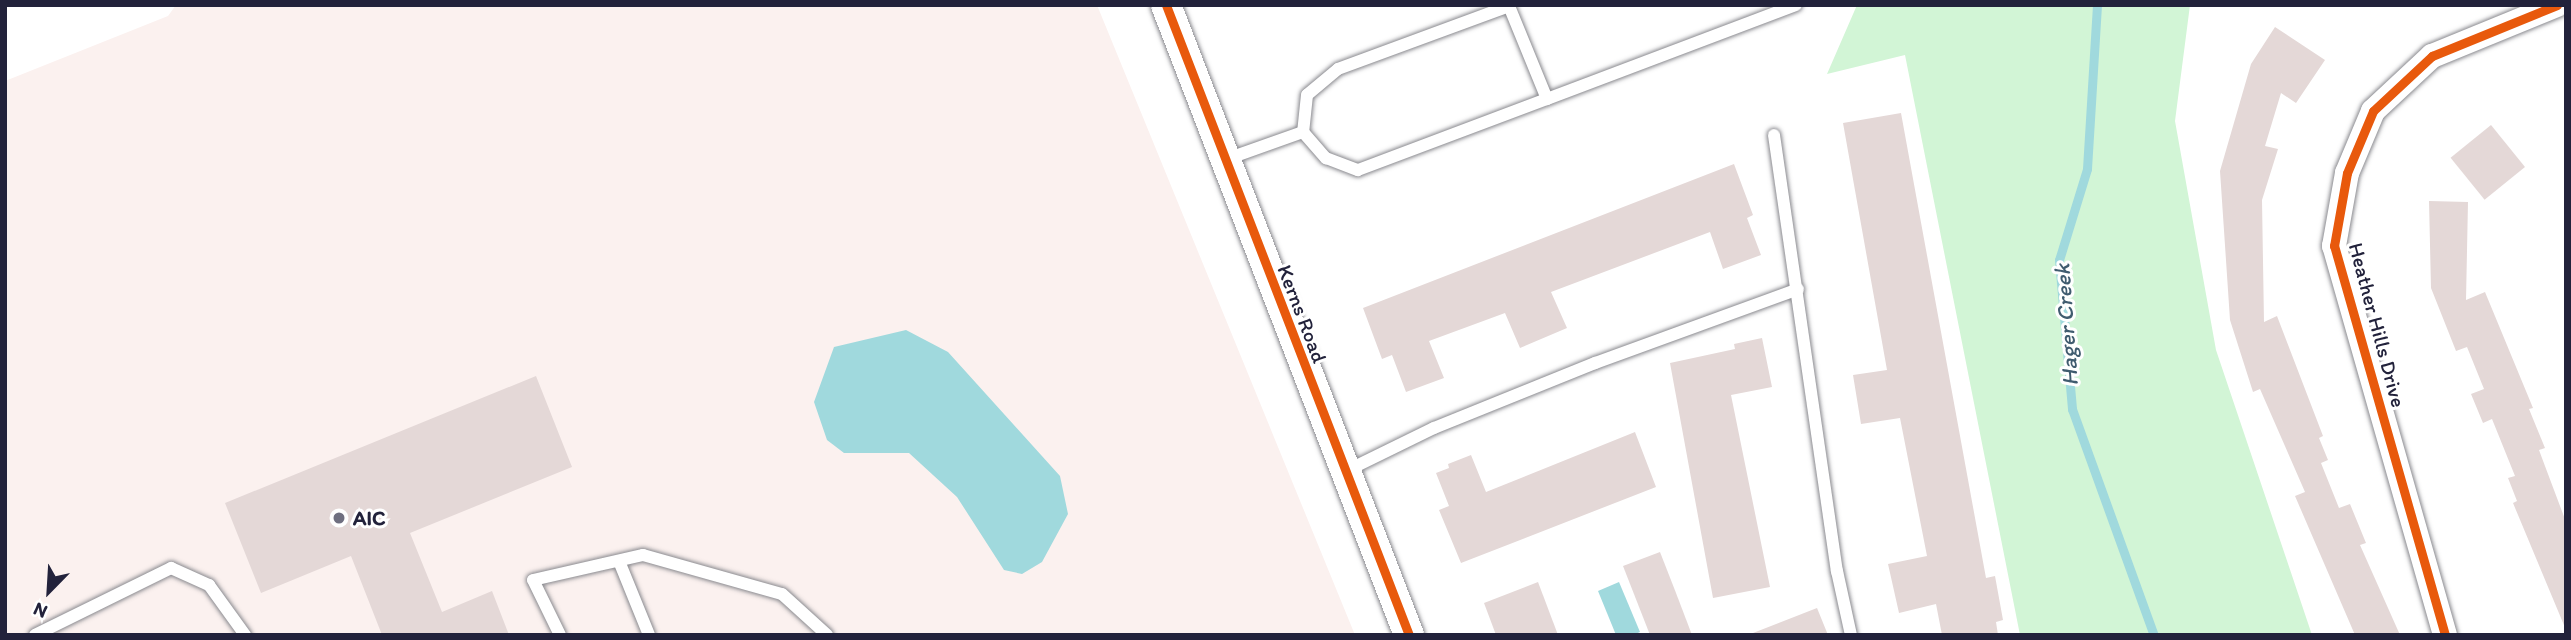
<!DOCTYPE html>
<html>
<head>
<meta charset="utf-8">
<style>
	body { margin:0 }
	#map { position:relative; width:2571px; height:640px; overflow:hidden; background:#fff; font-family:Itim,sans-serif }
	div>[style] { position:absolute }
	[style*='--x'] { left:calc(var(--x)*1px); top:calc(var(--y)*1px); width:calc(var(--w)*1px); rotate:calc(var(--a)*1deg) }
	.built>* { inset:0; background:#fbf1ef }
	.green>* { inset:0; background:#d2f5d6 }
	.water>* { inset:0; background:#a0d9dd }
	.stream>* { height:9px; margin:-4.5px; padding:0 4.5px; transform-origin:4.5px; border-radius:4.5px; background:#a0d9dd }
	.building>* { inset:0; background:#e4d8d7; transform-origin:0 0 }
	.roads { filter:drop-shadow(0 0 2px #8a8a8f) drop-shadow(0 0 2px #8a8a8f) }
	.service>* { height:12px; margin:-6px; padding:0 6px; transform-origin:6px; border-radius:6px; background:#fff }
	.minor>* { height:24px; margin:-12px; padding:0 12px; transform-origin:12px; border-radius:12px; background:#fff }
	.tertiary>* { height:30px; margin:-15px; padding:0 15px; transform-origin:15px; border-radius:15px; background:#fff }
	.cycleway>* { height:9px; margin:-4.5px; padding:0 4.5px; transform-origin:4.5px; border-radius:4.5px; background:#e8590c }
	.dots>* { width:19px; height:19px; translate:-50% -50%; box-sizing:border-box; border:4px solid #fff; border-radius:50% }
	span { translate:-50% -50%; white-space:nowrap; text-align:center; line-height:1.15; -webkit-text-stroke:6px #fff; paint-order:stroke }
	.street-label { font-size:21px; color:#22223b }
	.poi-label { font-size:21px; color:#22223b; font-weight:700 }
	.left { translate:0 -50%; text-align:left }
	.water-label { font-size:23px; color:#405c6f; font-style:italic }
	.frame { position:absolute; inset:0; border:7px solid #22223b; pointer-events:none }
	.north { position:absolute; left:14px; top:556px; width:70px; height:70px; -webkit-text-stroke:5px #fff; paint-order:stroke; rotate:204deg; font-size:19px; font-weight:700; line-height:28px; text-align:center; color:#22223b }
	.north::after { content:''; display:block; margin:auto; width:24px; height:32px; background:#22223b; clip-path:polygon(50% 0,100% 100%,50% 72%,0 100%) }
</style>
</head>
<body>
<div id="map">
	<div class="built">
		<i style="clip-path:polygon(176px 5px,1097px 5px,1355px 635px,5px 635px,5px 81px,168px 16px)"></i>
	</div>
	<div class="green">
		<i style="clip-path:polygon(1857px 5px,2190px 5px,2175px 121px,2216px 350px,2312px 635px,2020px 635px,1905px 55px,1827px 74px)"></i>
	</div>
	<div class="water">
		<i style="clip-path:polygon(906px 330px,948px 352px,1060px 476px,1068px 514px,1042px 562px,1022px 574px,1004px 570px,957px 497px,909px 453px,844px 453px,827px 440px,814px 402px,834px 347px)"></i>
		<i style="clip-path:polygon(1619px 582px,1640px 632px,1633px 635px,1616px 635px,1598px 591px)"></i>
	</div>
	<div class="stream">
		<i style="--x:2097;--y:5;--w:164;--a:93.5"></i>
		<i style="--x:2087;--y:169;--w:95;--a:107.1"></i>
		<i style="--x:2059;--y:260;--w:150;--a:85"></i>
		<i style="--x:2072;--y:409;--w:240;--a:70.1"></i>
	</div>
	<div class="building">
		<i style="clip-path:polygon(2275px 27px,2325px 60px,2296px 103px,2281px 93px,2265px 146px,2278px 149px,2262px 200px,2264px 322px,2277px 316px,2323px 436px,2319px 438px,2328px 460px,2321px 463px,2339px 508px,2350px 504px,2366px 543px,2360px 545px,2400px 635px,2355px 635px,2295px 496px,2305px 492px,2260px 389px,2253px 392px,2230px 320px,2220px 171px,2251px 64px)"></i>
		<i style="clip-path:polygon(1901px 113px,1986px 578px,1995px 576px,2003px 620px,1996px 622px,1998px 635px,1942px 635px,1936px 604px,1899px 613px,1888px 564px,1927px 556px,1900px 418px,1861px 424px,1853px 375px,1887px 370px,1843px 123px)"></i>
		<i style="left:2491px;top:125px;width:54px;height:52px;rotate:51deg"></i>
		<i style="clip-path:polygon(1734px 164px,1753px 215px,1747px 218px,1761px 255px,1723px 269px,1710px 232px,1551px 292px,1567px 328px,1520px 348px,1505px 313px,1429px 341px,1444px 378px,1406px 392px,1392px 355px,1382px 359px,1363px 308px)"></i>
		<i style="clip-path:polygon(2429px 201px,2468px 202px,2466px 300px,2485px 292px,2533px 408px,2529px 409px,2545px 448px,2539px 450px,2566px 522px,2566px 630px,2513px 503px,2517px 501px,2508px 478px,2515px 476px,2492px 419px,2483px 423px,2471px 394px,2484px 389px,2467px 347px,2456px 351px,2431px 288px)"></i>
		<i style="clip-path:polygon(1762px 338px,1772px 387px,1731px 395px,1770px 587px,1713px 598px,1670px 363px,1735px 349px,1734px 344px)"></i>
		<i style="clip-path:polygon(536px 376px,572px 467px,410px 533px,442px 612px,492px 591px,509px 635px,382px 635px,351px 556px,261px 593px,225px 503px)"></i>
		<i style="clip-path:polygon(1635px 432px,1656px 487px,1461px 563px,1439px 510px,1449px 506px,1436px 473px,1449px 468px,1448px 464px,1471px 455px,1486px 492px)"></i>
		<i style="clip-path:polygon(1660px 552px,1676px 593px,1692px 635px,1650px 635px,1623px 566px)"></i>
		<i style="clip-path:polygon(1538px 582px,1558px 635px,1496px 635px,1484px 603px)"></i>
		<i style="clip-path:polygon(1817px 608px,1828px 635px,1753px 635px,1753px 633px)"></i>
	</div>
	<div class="roads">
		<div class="service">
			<i style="--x:1547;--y:99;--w:100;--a:-112.2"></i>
			<i style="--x:1509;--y:6;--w:182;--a:159.8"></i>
			<i style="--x:1338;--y:69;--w:40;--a:140"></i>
			<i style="--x:1307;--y:95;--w:37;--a:96"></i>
			<i style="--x:1303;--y:132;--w:35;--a:49"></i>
			<i style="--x:1326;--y:158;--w:34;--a:21"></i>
			<i style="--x:1358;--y:170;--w:202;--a:-20.6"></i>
			<i style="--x:1547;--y:99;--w:266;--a:-20.7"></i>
			<i style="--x:1774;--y:135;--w:441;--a:81.8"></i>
			<i style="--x:1837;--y:571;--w:66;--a:77.7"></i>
			<i style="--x:1224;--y:160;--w:84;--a:-19.5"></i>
			<i style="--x:1344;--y:472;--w:100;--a:-26.1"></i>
			<i style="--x:1434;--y:428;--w:174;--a:-22"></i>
			<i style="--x:1595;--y:363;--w:216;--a:-20"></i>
			<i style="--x:619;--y:561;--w:80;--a:67.9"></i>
			<i style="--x:35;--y:635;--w:152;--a:-26.2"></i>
			<i style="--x:171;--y:568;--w:42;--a:24.1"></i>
			<i style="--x:209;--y:585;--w:62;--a:54.2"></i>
			<i style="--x:560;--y:635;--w:61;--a:-116.1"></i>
			<i style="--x:533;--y:580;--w:113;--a:-12.8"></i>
			<i style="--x:643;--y:555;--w:144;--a:15.7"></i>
			<i style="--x:782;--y:594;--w:61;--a:42.3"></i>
		</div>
		<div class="minor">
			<i style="--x:2445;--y:635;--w:405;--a:-105.9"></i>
			<i style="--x:2334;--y:246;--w:74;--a:-79.9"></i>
			<i style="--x:2347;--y:173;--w:67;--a:-67.2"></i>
			<i style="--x:2373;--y:111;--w:81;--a:-43"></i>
			<i style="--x:2432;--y:56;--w:135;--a:-22.2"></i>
		</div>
		<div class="tertiary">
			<i style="--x:1166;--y:5;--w:675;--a:68.91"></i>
		</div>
	</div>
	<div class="cycleway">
		<i style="--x:1166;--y:5;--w:675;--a:68.91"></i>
		<i style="--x:2445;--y:635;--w:405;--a:-105.9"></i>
		<i style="--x:2334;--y:246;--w:74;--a:-79.9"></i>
		<i style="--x:2347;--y:173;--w:67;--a:-67.2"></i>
		<i style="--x:2373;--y:111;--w:81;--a:-43"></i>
		<i style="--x:2432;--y:56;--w:135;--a:-22.2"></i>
	</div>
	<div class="dots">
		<i style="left:339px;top:518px;background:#6f6f80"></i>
	</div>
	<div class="street-label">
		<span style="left:1302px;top:314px;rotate:69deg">Kerns Road</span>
		<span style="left:2377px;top:325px;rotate:75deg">Heather Hills Drive</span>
	</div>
	<div class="poi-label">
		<span class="left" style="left:353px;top:518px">AIC</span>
	</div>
	<div class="water-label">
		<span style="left:2066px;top:325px;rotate:-94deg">Hager Creek</span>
	</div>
	<div class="frame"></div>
	<div class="north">N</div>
</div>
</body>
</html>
